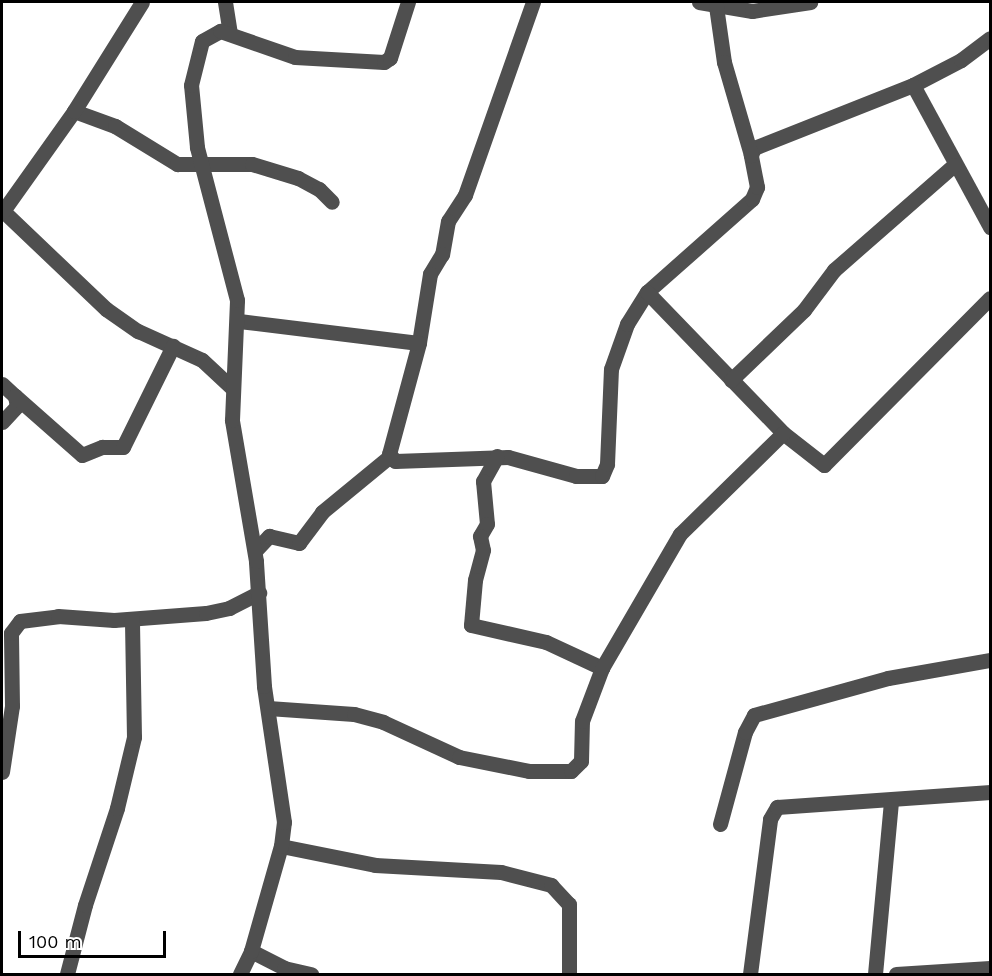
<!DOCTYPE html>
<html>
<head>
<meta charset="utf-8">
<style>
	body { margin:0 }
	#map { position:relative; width:992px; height:976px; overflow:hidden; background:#fff; font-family:"Work Sans",sans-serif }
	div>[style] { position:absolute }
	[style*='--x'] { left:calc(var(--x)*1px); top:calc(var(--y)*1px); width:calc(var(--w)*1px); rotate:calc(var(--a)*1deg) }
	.minor>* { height:15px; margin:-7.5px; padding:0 7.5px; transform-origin:7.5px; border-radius:7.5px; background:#4f4f4f }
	span { translate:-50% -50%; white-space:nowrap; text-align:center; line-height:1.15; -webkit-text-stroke:4.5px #fff; paint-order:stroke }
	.frame { position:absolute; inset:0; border:3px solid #000; pointer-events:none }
	.scale { position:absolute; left:18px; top:931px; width:148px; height:27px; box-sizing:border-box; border:3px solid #000; border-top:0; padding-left:8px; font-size:18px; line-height:21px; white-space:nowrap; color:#000; -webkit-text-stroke:4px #fff; paint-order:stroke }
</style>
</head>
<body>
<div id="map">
	<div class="minor">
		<i style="--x:225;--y:2;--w:30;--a:81"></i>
		<i style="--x:533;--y:2;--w:205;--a:109.4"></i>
		<i style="--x:465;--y:195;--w:31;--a:123"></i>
		<i style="--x:448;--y:221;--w:34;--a:100"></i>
		<i style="--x:442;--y:254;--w:23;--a:121"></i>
		<i style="--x:430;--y:274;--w:70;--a:99.1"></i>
		<i style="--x:419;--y:343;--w:115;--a:105.1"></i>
		<i style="--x:389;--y:454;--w:9;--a:49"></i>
		<i style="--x:395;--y:461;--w:113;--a:-2"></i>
		<i style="--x:508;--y:457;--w:71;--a:15.6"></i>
		<i style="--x:576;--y:476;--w:26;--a:0"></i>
		<i style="--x:602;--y:476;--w:13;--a:-67"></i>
		<i style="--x:607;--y:464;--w:95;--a:-87.6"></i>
		<i style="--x:611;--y:369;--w:48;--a:-70.4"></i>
		<i style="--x:627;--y:324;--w:38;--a:-58"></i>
		<i style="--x:647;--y:292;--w:140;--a:-41.5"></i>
		<i style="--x:752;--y:199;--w:13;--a:-67"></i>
		<i style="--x:757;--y:187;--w:33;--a:-101"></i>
		<i style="--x:751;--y:155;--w:8;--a:-67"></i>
		<i style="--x:754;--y:148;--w:171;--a:-21.6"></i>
		<i style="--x:913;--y:85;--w:54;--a:-27.5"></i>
		<i style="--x:961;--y:60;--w:36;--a:-37"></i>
		<i style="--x:699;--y:2;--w:54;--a:9.6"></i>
		<i style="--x:752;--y:11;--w:59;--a:-8.8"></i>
		<i style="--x:716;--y:6;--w:57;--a:81.9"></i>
		<i style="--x:724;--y:62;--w:97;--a:73.8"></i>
		<i style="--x:913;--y:85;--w:162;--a:61.5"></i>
		<i style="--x:74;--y:111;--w:44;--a:20.1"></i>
		<i style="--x:115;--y:126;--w:73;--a:31.5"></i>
		<i style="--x:177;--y:164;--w:75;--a:0"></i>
		<i style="--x:252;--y:164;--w:48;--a:16.9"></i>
		<i style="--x:298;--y:178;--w:24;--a:28"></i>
		<i style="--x:319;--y:189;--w:18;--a:45"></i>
		<i style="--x:2;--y:210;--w:144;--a:43.6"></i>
		<i style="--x:106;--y:309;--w:39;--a:35"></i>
		<i style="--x:138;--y:331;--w:70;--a:24.4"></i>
		<i style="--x:202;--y:360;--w:40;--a:43"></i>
		<i style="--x:3;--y:211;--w:123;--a:-54.6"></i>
		<i style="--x:74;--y:111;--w:128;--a:-58"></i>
		<i style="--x:647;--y:292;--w:196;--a:46"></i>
		<i style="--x:783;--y:433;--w:52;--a:38"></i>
		<i style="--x:824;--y:465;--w:235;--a:-45.2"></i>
		<i style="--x:239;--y:321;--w:181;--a:7"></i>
		<i style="--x:731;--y:380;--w:101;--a:-43.8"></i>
		<i style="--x:804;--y:310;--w:50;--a:-53.1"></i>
		<i style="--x:834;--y:270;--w:159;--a:-41.2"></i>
		<i style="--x:2;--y:384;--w:18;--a:43"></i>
		<i style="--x:15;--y:396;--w:10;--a:79"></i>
		<i style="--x:17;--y:406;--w:22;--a:133"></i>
		<i style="--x:15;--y:396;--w:89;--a:41.4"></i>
		<i style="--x:82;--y:455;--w:22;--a:-22"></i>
		<i style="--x:102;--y:447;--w:21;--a:0"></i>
		<i style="--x:123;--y:447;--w:113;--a:-63.7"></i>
		<i style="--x:497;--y:456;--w:29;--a:119"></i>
		<i style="--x:483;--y:481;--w:43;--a:84.7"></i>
		<i style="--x:487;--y:524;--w:14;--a:120"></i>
		<i style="--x:480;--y:536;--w:14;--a:78"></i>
		<i style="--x:483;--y:550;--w:31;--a:105"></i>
		<i style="--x:475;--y:580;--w:45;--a:95.1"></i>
		<i style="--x:471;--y:625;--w:77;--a:12.8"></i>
		<i style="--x:546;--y:642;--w:62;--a:24.9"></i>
		<i style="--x:255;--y:551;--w:21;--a:-47"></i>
		<i style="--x:269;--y:536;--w:31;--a:13"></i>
		<i style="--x:299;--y:543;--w:39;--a:-53"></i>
		<i style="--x:322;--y:512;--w:87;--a:-39.4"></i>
		<i style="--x:268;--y:708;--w:86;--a:4"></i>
		<i style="--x:354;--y:714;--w:30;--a:15"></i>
		<i style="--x:383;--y:722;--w:84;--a:24.7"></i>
		<i style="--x:459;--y:757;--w:71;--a:11.3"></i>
		<i style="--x:529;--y:771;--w:42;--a:0"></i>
		<i style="--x:571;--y:771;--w:14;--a:-45"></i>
		<i style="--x:581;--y:761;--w:40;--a:-88.6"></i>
		<i style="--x:582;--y:721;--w:57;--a:-69.3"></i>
		<i style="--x:602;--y:668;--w:155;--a:-59.8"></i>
		<i style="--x:680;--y:534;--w:144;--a:-44.4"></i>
		<i style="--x:2;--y:772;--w:67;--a:-81.4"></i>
		<i style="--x:12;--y:706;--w:73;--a:-90.8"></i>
		<i style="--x:11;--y:633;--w:15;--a:-53"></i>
		<i style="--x:20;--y:621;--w:38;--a:-7"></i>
		<i style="--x:58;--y:616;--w:56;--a:4.1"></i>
		<i style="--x:114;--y:620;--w:92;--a:-4.4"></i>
		<i style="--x:206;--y:613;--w:24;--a:-12"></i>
		<i style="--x:229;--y:608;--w:34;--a:-27"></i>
		<i style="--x:720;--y:824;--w:95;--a:-74.8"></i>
		<i style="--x:745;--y:732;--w:19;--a:-62"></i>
		<i style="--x:754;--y:715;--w:139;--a:-15.4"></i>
		<i style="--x:888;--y:678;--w:104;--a:-10"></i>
		<i style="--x:281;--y:846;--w:96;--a:11.4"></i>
		<i style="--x:375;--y:865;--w:126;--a:3.2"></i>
		<i style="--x:501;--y:872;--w:52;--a:14.6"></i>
		<i style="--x:551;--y:885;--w:26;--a:47"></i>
		<i style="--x:569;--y:904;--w:70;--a:90"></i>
		<i style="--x:251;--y:951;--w:37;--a:27"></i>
		<i style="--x:284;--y:968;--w:28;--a:13"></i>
		<i style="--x:67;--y:974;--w:71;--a:-75.4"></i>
		<i style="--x:85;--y:905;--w:102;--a:-71.7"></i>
		<i style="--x:117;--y:808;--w:73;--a:-76.5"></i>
		<i style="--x:134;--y:737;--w:118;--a:-91"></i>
		<i style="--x:240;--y:974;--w:25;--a:-64"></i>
		<i style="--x:251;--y:951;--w:109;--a:-74.1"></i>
		<i style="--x:281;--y:846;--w:24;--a:-83"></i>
		<i style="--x:284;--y:822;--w:137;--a:-98.4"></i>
		<i style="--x:264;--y:686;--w:125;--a:-93.7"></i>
		<i style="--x:256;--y:561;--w:143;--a:-99.7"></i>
		<i style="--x:232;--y:420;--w:120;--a:-87.6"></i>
		<i style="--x:237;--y:300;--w:158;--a:-104.7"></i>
		<i style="--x:197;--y:147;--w:62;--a:-95.5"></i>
		<i style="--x:191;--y:85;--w:45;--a:-76"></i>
		<i style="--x:202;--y:41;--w:21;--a:-29"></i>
		<i style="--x:220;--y:31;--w:79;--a:19.1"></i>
		<i style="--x:295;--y:57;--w:89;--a:3.2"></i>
		<i style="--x:384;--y:62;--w:7;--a:-34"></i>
		<i style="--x:390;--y:58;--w:59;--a:-72.2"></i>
		<i style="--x:750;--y:974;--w:156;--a:-82.6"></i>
		<i style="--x:770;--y:819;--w:14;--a:-60"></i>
		<i style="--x:777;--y:807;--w:214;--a:-4"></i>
		<i style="--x:875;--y:974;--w:175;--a:-84.7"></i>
		<i style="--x:896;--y:974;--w:94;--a:-3.7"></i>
	</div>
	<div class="frame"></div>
	<div class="scale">100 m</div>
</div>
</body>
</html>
